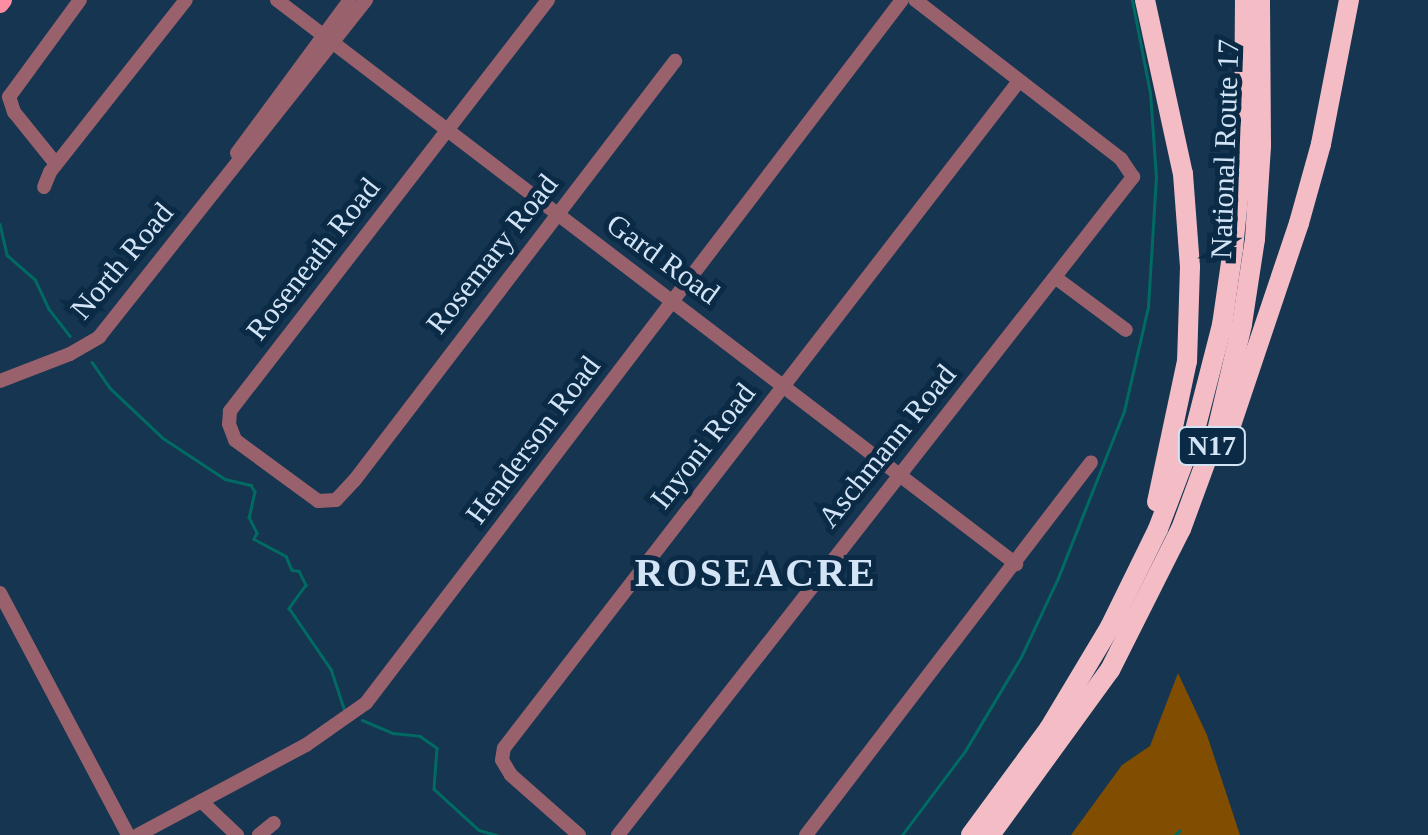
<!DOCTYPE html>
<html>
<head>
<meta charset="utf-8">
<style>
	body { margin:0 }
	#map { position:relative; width:1428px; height:835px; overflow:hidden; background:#153550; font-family:Georgia,serif }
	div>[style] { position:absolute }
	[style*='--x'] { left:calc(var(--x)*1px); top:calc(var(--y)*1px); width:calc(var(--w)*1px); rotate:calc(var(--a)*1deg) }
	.forest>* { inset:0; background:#804d01 }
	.stream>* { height:2.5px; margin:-1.25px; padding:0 1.25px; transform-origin:1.25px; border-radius:1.25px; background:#006a63 }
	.minor>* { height:14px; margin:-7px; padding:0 7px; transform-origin:7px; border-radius:7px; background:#99616c }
	.major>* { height:18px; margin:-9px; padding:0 9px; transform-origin:9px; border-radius:9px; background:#fe8da4 }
	.highway>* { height:20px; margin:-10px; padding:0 10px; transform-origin:10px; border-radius:10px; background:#f4bdc6 }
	span { translate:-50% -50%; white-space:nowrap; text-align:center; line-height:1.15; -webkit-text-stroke:10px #0a2a45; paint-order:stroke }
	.shield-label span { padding:2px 8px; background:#0a2a45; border:2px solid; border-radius:8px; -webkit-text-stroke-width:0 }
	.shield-label { font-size:28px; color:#d2e4f6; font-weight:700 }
	.street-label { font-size:30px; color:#d2e4f6 }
	.district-label { font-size:40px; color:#d2e4f6; font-weight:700; letter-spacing:2.5px }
</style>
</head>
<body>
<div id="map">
	<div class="forest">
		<i style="clip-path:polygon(1178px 673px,1207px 735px,1240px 835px,1071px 835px,1122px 765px,1150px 746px)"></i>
	</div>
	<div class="stream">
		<i style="--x:0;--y:224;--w:32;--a:77"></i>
		<i style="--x:7;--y:255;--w:37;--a:41"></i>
		<i style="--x:35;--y:279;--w:33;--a:65"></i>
		<i style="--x:49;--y:309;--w:34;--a:52"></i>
		<i style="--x:92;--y:362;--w:32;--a:55"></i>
		<i style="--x:110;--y:388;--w:73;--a:43.3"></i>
		<i style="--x:163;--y:438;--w:74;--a:33.5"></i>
		<i style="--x:225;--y:479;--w:27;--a:13"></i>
		<i style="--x:251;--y:485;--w:8;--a:60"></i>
		<i style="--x:255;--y:492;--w:26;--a:103"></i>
		<i style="--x:249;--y:517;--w:18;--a:63"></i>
		<i style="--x:257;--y:533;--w:7;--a:117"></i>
		<i style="--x:254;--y:539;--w:36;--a:28"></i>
		<i style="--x:286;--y:556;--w:15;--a:67"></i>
		<i style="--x:292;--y:570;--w:7;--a:8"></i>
		<i style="--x:299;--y:571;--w:16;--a:63"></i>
		<i style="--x:306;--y:585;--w:29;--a:126"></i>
		<i style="--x:289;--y:608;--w:74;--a:55.5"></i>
		<i style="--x:331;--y:669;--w:41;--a:71.6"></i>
		<i style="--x:362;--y:720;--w:34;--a:23"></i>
		<i style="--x:393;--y:733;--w:27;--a:6"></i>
		<i style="--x:420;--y:736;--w:21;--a:35"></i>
		<i style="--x:437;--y:748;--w:41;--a:94.2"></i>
		<i style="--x:434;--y:789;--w:61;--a:42.3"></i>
		<i style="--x:479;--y:830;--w:19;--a:16"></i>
		<i style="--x:902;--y:835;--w:105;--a:-53.1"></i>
		<i style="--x:965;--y:751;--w:109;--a:-59.2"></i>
		<i style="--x:1021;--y:657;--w:87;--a:-64.9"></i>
		<i style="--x:1058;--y:578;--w:180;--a:-68.4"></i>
		<i style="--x:1124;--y:411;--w:107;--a:-77"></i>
		<i style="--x:1148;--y:307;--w:129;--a:-86.5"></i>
		<i style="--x:1156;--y:178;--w:85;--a:-94"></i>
		<i style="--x:1150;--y:93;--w:95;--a:-101"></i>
		<i style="--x:1175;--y:835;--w:6;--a:-45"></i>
	</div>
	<div class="minor">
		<i style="--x:277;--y:0;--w:930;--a:37.35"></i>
		<i style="--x:548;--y:0;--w:520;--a:127.73"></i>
		<i style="--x:230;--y:411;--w:13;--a:94"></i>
		<i style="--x:229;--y:424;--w:17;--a:69"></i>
		<i style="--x:235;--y:440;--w:103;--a:36.3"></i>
		<i style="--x:318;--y:501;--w:18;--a:-3"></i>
		<i style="--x:336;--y:500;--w:26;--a:-47"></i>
		<i style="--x:354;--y:481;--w:529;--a:-52.61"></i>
		<i style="--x:237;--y:153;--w:190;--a:-53.6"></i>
		<i style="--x:56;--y:164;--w:67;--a:-128.9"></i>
		<i style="--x:14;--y:112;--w:16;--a:-108"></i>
		<i style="--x:9;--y:97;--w:120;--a:-53.8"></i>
		<i style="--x:44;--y:187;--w:16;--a:-68"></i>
		<i style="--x:50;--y:172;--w:219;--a:-51.7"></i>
		<i style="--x:1056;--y:278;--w:87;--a:36.6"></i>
		<i style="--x:0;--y:381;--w:75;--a:-21.1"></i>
		<i style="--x:70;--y:354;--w:34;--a:-30"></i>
		<i style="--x:99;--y:337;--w:430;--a:-51.6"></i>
		<i style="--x:0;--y:593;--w:274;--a:62.1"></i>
		<i style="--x:201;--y:801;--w:50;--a:43.4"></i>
		<i style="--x:138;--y:835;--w:191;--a:-28.2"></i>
		<i style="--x:306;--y:745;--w:73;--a:-35"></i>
		<i style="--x:366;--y:703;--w:884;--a:-52.68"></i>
		<i style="--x:259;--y:835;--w:19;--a:-39"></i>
		<i style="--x:579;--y:835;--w:91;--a:-138.6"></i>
		<i style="--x:511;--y:775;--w:17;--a:-121"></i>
		<i style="--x:502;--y:760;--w:12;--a:-81"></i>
		<i style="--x:504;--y:748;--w:843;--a:-52.33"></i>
		<i style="--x:618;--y:835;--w:836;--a:-51.95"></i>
		<i style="--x:1133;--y:177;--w:22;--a:-124"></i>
		<i style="--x:1121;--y:159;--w:260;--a:-142.3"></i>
		<i style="--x:806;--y:835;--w:469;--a:-52.6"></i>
	</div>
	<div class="major">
		<i style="--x:0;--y:4;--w:5;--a:-53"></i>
	</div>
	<div class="highway">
		<i style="--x:1145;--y:0;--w:178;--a:77.7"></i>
		<i style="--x:1183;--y:174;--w:93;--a:85.7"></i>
		<i style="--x:1190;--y:267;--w:94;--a:91.8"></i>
		<i style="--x:1187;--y:361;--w:144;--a:102"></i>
		<i style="--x:1229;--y:431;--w:219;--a:-71.4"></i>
		<i style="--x:1299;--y:223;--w:82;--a:-74.4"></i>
		<i style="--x:1321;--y:144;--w:147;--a:-79"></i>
		<i style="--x:971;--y:835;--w:132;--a:-53.7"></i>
		<i style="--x:1049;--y:729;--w:119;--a:-59.1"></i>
		<i style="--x:1110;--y:627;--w:109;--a:-63.9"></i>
		<i style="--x:1158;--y:529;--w:102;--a:-69.2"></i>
		<i style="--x:1194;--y:434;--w:113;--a:-75.6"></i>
		<i style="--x:1222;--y:325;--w:77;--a:-81.8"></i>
		<i style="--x:1233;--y:249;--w:111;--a:-84.3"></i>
		<i style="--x:1244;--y:139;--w:139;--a:-89.6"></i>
		<i style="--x:990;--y:835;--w:204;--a:-54"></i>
		<i style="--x:1110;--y:670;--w:158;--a:-63.3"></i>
		<i style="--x:1181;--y:529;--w:104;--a:-69.8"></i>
		<i style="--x:1217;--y:431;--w:110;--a:-76.8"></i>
		<i style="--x:1242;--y:324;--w:86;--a:-81.3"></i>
		<i style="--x:1255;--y:239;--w:93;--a:-86.3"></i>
		<i style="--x:1261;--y:146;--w:146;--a:-90.4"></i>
	</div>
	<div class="shield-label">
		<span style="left:1212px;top:446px">N17</span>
	</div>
	<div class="street-label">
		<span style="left:1225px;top:149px;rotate:-88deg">National Route 17</span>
		<span style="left:492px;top:254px;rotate:-52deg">Rosemary Road</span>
		<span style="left:313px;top:259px;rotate:-52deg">Roseneath Road</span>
		<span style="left:663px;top:259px;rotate:36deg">Gard Road</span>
		<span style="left:122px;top:261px;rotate:-50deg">North Road</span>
		<span style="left:533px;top:440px;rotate:-53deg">Henderson Road</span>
		<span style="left:703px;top:446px;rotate:-52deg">Inyoni Road</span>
		<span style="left:887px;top:446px;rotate:-51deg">Aschmann Road</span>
	</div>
	<div class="district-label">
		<span style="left:756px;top:573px">ROSEACRE</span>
	</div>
</div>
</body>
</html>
